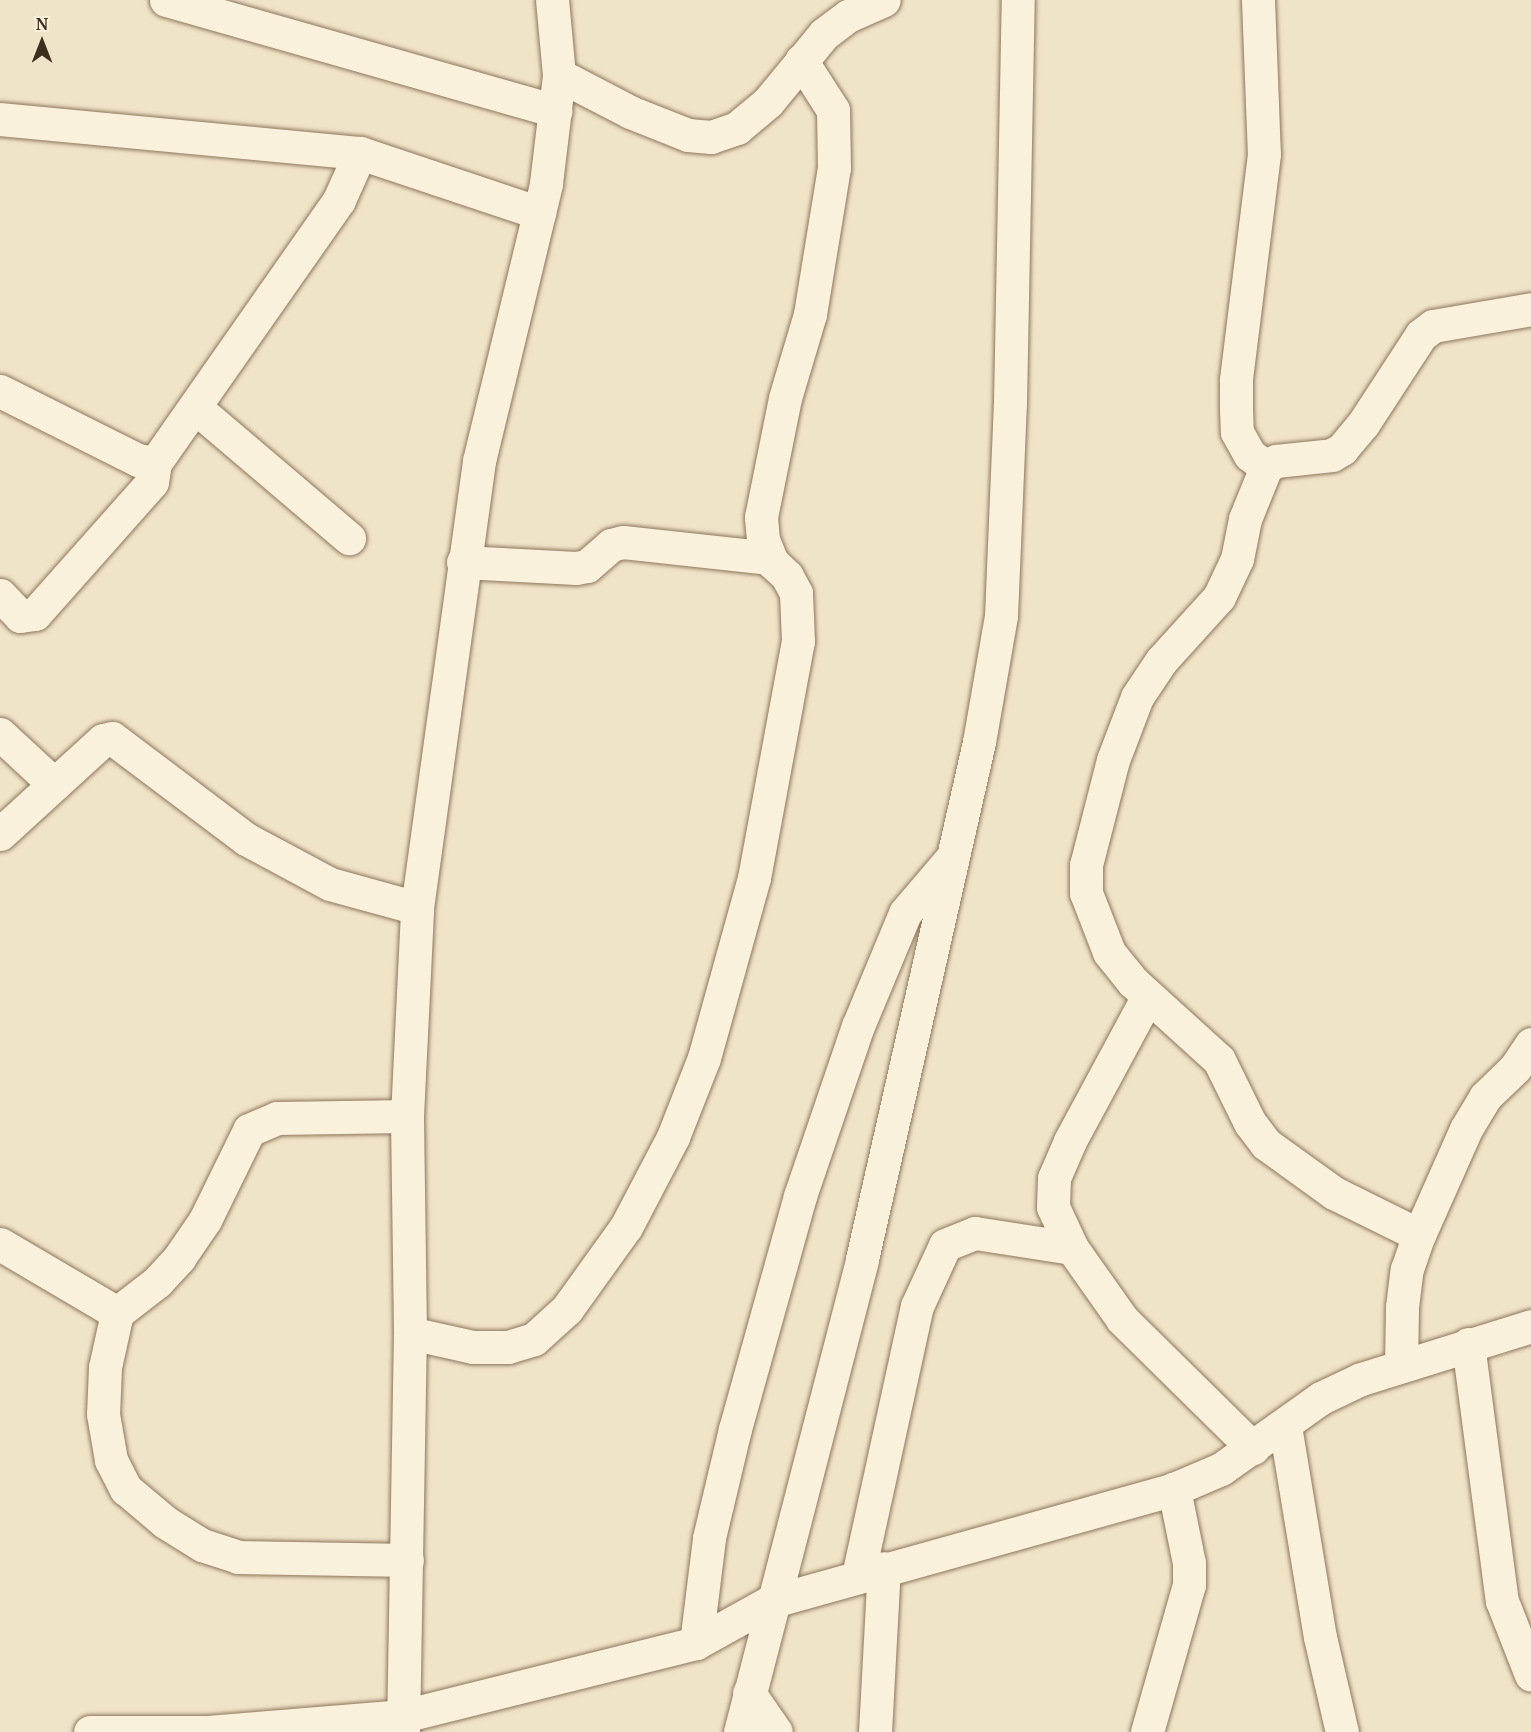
<!DOCTYPE html>
<html>
<head>
<meta charset="utf-8">
<style>
	body { margin:0 }
	#map { position:relative; width:1531px; height:1732px; overflow:hidden; background:#f0e4c8; font-family:"Noto Serif",serif }
	div>[style] { position:absolute }
	[style*='--x'] { left:calc(var(--x)*1px); top:calc(var(--y)*1px); width:calc(var(--w)*1px); rotate:calc(var(--a)*1deg) }
	.roads { filter:drop-shadow(0 0 2px #8d765c) drop-shadow(0 0 2px #8d765c) }
	.minor>* { height:33px; margin:-16.5px; padding:0 16.5px; transform-origin:16.5px; border-radius:16.5px; background:#faf1dc }
	span { translate:-50% -50%; white-space:nowrap; text-align:center; line-height:1.15; -webkit-text-stroke:4.5px #f7eed8; paint-order:stroke }
	.north { position:absolute; left:12px; top:12px; width:60px; height:60px; -webkit-text-stroke:4px #f7eed8; paint-order:stroke; rotate:0deg; font-size:16px; font-weight:700; line-height:24px; text-align:center; color:#3d2e20 }
	.north::after { content:''; display:block; margin:auto; width:21px; height:27px; background:#3d2e20; clip-path:polygon(50% 0,100% 100%,50% 72%,0 100%) }
</style>
</head>
<body>
<div id="map">
	<div class="roads">
		<div class="minor">
			<i style="--x:166;--y:0;--w:405;--a:15.9"></i>
			<i style="--x:1258;--y:0;--w:154;--a:87.8"></i>
			<i style="--x:1264;--y:154;--w:228;--a:97.1"></i>
			<i style="--x:1236;--y:380;--w:28;--a:90"></i>
			<i style="--x:1236;--y:408;--w:24;--a:88"></i>
			<i style="--x:1237;--y:432;--w:26;--a:61"></i>
			<i style="--x:1250;--y:455;--w:20;--a:37"></i>
			<i style="--x:559;--y:75;--w:80;--a:27.5"></i>
			<i style="--x:630;--y:112;--w:62;--a:21.6"></i>
			<i style="--x:688;--y:135;--w:23;--a:5"></i>
			<i style="--x:711;--y:137;--w:28;--a:-19"></i>
			<i style="--x:737;--y:128;--w:40;--a:-40"></i>
			<i style="--x:768;--y:102;--w:88;--a:-50.5"></i>
			<i style="--x:824;--y:34;--w:30;--a:-37"></i>
			<i style="--x:848;--y:16;--w:39;--a:-24"></i>
			<i style="--x:0;--y:119;--w:362;--a:5.4"></i>
			<i style="--x:360;--y:153;--w:189;--a:18.5"></i>
			<i style="--x:0;--y:391;--w:154;--a:26.6"></i>
			<i style="--x:138;--y:460;--w:17;--a:10"></i>
			<i style="--x:155;--y:463;--w:321;--a:-55"></i>
			<i style="--x:339;--y:200;--w:51;--a:-65.9"></i>
			<i style="--x:196;--y:408;--w:201;--a:40.4"></i>
			<i style="--x:463;--y:562;--w:113;--a:3"></i>
			<i style="--x:576;--y:568;--w:11;--a:-10"></i>
			<i style="--x:587;--y:566;--w:32;--a:-41"></i>
			<i style="--x:611;--y:545;--w:12;--a:-14"></i>
			<i style="--x:623;--y:542;--w:148;--a:6.2"></i>
			<i style="--x:0;--y:595;--w:29;--a:46"></i>
			<i style="--x:20;--y:616;--w:15;--a:-8"></i>
			<i style="--x:35;--y:614;--w:176;--a:-48.4"></i>
			<i style="--x:152;--y:482;--w:19;--a:-81"></i>
			<i style="--x:0;--y:734;--w:74;--a:42.8"></i>
			<i style="--x:0;--y:834;--w:139;--a:-42.4"></i>
			<i style="--x:103;--y:740;--w:9;--a:-13"></i>
			<i style="--x:112;--y:738;--w:168;--a:37"></i>
			<i style="--x:246;--y:839;--w:95;--a:28.2"></i>
			<i style="--x:330;--y:884;--w:90;--a:15.4"></i>
			<i style="--x:1148;--y:996;--w:165;--a:118.3"></i>
			<i style="--x:1070;--y:1141;--w:40;--a:113.4"></i>
			<i style="--x:1054;--y:1178;--w:29;--a:92"></i>
			<i style="--x:1053;--y:1207;--w:45;--a:65.1"></i>
			<i style="--x:1072;--y:1248;--w:87;--a:54.8"></i>
			<i style="--x:1122;--y:1319;--w:184;--a:44.6"></i>
			<i style="--x:1419;--y:1235;--w:95;--a:-153.7"></i>
			<i style="--x:1334;--y:1193;--w:84;--a:-144.2"></i>
			<i style="--x:1266;--y:1144;--w:26;--a:-127"></i>
			<i style="--x:1250;--y:1123;--w:70;--a:-116.2"></i>
			<i style="--x:1219;--y:1060;--w:116;--a:-137.8"></i>
			<i style="--x:1133;--y:982;--w:38;--a:-129"></i>
			<i style="--x:1109;--y:952;--w:63;--a:-111.3"></i>
			<i style="--x:1086;--y:893;--w:28;--a:-90"></i>
			<i style="--x:1086;--y:865;--w:108;--a:-75.6"></i>
			<i style="--x:1113;--y:760;--w:67;--a:-69.1"></i>
			<i style="--x:1137;--y:697;--w:43;--a:-56.3"></i>
			<i style="--x:1161;--y:661;--w:86;--a:-47.8"></i>
			<i style="--x:1219;--y:597;--w:42;--a:-64.7"></i>
			<i style="--x:1237;--y:559;--w:41;--a:-78.7"></i>
			<i style="--x:1245;--y:519;--w:56;--a:-68"></i>
			<i style="--x:1266;--y:467;--w:12;--a:-31"></i>
			<i style="--x:1276;--y:461;--w:56;--a:-6.1"></i>
			<i style="--x:1332;--y:455;--w:12;--a:-31"></i>
			<i style="--x:1342;--y:449;--w:33;--a:-50"></i>
			<i style="--x:1363;--y:424;--w:106;--a:-56.9"></i>
			<i style="--x:1421;--y:335;--w:15;--a:-37"></i>
			<i style="--x:1433;--y:326;--w:99;--a:-9.8"></i>
			<i style="--x:0;--y:1244;--w:136;--a:30.5"></i>
			<i style="--x:117;--y:1313;--w:55;--a:102.5"></i>
			<i style="--x:105;--y:1367;--w:47;--a:92.4"></i>
			<i style="--x:103;--y:1414;--w:47;--a:80.1"></i>
			<i style="--x:111;--y:1460;--w:33;--a:63"></i>
			<i style="--x:126;--y:1489;--w:51;--a:40.2"></i>
			<i style="--x:165;--y:1522;--w:44;--a:31.9"></i>
			<i style="--x:202;--y:1545;--w:38;--a:18"></i>
			<i style="--x:238;--y:1557;--w:169;--a:1"></i>
			<i style="--x:117;--y:1313;--w:51;--a:-37.8"></i>
			<i style="--x:157;--y:1282;--w:33;--a:-47"></i>
			<i style="--x:179;--y:1258;--w:46;--a:-55.6"></i>
			<i style="--x:205;--y:1220;--w:100;--a:-63.9"></i>
			<i style="--x:249;--y:1130;--w:30;--a:-23"></i>
			<i style="--x:277;--y:1118;--w:130;--a:-0.9"></i>
			<i style="--x:410;--y:1333;--w:65;--a:12.5"></i>
			<i style="--x:473;--y:1347;--w:35;--a:0"></i>
			<i style="--x:508;--y:1347;--w:27;--a:-17"></i>
			<i style="--x:534;--y:1339;--w:45;--a:-42.3"></i>
			<i style="--x:567;--y:1309;--w:101;--a:-54.3"></i>
			<i style="--x:626;--y:1227;--w:102;--a:-62.4"></i>
			<i style="--x:673;--y:1137;--w:85;--a:-68.6"></i>
			<i style="--x:704;--y:1058;--w:187;--a:-74.5"></i>
			<i style="--x:754;--y:878;--w:241;--a:-79.5"></i>
			<i style="--x:798;--y:641;--w:48;--a:-92.4"></i>
			<i style="--x:796;--y:593;--w:19;--a:-118"></i>
			<i style="--x:787;--y:576;--w:21;--a:-137"></i>
			<i style="--x:772;--y:562;--w:24;--a:-112"></i>
			<i style="--x:763;--y:540;--w:23;--a:-95"></i>
			<i style="--x:761;--y:517;--w:121;--a:-78.6"></i>
			<i style="--x:785;--y:398;--w:88;--a:-73.4"></i>
			<i style="--x:810;--y:314;--w:148;--a:-80.7"></i>
			<i style="--x:834;--y:168;--w:58;--a:-91"></i>
			<i style="--x:833;--y:110;--w:59;--a:-122.6"></i>
			<i style="--x:1468;--y:1344;--w:259;--a:82.5"></i>
			<i style="--x:1502;--y:1601;--w:79;--a:68.6"></i>
			<i style="--x:1401;--y:1365;--w:58;--a:-89"></i>
			<i style="--x:1402;--y:1307;--w:38;--a:-83"></i>
			<i style="--x:1407;--y:1269;--w:36;--a:-71"></i>
			<i style="--x:1419;--y:1235;--w:116;--a:-66.1"></i>
			<i style="--x:1466;--y:1129;--w:37;--a:-59"></i>
			<i style="--x:1485;--y:1097;--w:42;--a:-44"></i>
			<i style="--x:1515;--y:1068;--w:29;--a:-56"></i>
			<i style="--x:1285;--y:1426;--w:214;--a:80.6"></i>
			<i style="--x:1320;--y:1637;--w:98;--a:77"></i>
			<i style="--x:858;--y:1576;--w:276;--a:-77.7"></i>
			<i style="--x:917;--y:1306;--w:67;--a:-65.3"></i>
			<i style="--x:945;--y:1245;--w:32;--a:-22"></i>
			<i style="--x:975;--y:1233;--w:98;--a:8.8"></i>
			<i style="--x:696;--y:1643;--w:106;--a:-82.9"></i>
			<i style="--x:709;--y:1538;--w:112;--a:-76.6"></i>
			<i style="--x:735;--y:1429;--w:242;--a:-74.4"></i>
			<i style="--x:800;--y:1196;--w:180;--a:-71.2"></i>
			<i style="--x:858;--y:1026;--w:122;--a:-67.4"></i>
			<i style="--x:905;--y:913;--w:71;--a:-49.6"></i>
			<i style="--x:749;--y:1693;--w:47;--a:55.3"></i>
			<i style="--x:90;--y:1732;--w:118;--a:0"></i>
			<i style="--x:208;--y:1732;--w:196;--a:-4.7"></i>
			<i style="--x:403;--y:1716;--w:302;--a:-14"></i>
			<i style="--x:696;--y:1643;--w:85;--a:-29"></i>
			<i style="--x:770;--y:1602;--w:420;--a:-15.6"></i>
			<i style="--x:1174;--y:1489;--w:51;--a:-23.1"></i>
			<i style="--x:1221;--y:1469;--w:123;--a:-35.4"></i>
			<i style="--x:1321;--y:1398;--w:44;--a:-25.4"></i>
			<i style="--x:1361;--y:1379;--w:178;--a:-17.3"></i>
			<i style="--x:403;--y:1732;--w:399;--a:-89"></i>
			<i style="--x:410;--y:1333;--w:217;--a:-90.8"></i>
			<i style="--x:407;--y:1116;--w:208;--a:-87.2"></i>
			<i style="--x:417;--y:908;--w:451;--a:-82.1"></i>
			<i style="--x:479;--y:461;--w:286;--a:-76.4"></i>
			<i style="--x:546;--y:183;--w:109;--a:-83.1"></i>
			<i style="--x:559;--y:75;--w:75;--a:-95.3"></i>
			<i style="--x:740;--y:1732;--w:488;--a:-75.5"></i>
			<i style="--x:862;--y:1259;--w:530;--a:-77.25"></i>
			<i style="--x:979;--y:742;--w:128;--a:-80.1"></i>
			<i style="--x:1001;--y:616;--w:213;--a:-87.6"></i>
			<i style="--x:1010;--y:403;--w:403;--a:-88.9"></i>
			<i style="--x:875;--y:1732;--w:164;--a:-86.9"></i>
			<i style="--x:1147;--y:1732;--w:153;--a:-74.1"></i>
			<i style="--x:1189;--y:1585;--w:22;--a:-90"></i>
			<i style="--x:1189;--y:1563;--w:76;--a:-101.5"></i>
		</div>
	</div>
	<div class="north">N</div>
</div>
</body>
</html>
